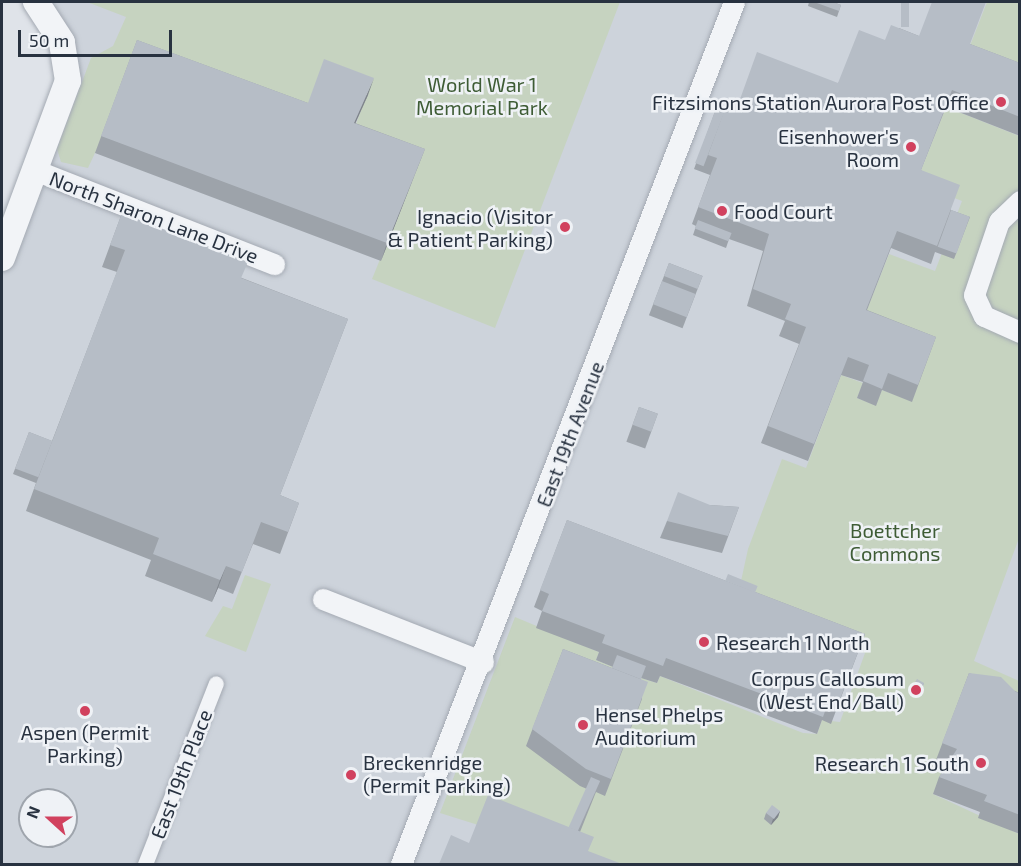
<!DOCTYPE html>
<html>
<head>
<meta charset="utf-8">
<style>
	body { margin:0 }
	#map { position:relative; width:1021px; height:866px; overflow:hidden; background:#dfe3e9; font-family:"Exo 2",sans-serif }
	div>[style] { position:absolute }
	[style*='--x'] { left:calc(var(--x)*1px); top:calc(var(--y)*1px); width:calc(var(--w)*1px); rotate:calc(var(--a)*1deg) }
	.built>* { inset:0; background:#cdd3db }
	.green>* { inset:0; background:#c6d3c0 }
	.roads { filter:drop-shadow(0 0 2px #a4aab3) drop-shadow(0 0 2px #a4aab3) }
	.pedestrian>* { height:15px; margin:-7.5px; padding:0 7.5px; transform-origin:7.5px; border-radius:7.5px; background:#f2f4f7 }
	.minor>* { height:21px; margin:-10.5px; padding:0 10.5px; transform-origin:10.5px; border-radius:10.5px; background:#f2f4f7 }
	.tertiary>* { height:26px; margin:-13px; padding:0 13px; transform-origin:13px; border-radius:13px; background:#f2f4f7 }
	.wall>* { inset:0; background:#9da3aa; transform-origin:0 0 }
	.shaded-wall>* { inset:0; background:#7f848b }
	.building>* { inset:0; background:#b6bdc6; transform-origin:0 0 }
	.dots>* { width:16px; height:16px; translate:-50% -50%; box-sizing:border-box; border:3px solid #eff2f6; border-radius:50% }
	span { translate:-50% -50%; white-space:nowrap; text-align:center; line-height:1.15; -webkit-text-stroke:5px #eff2f6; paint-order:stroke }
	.park-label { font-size:20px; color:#3e5c35 }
	.poi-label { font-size:20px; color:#283240 }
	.right { translate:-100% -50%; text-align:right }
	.left { translate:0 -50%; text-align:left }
	.street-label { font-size:20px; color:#283240 }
	.frame { position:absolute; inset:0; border:3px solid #283240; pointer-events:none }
	.north { position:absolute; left:18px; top:788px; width:60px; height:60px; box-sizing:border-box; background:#eff2f6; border:2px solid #9fa5ad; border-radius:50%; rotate:291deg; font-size:16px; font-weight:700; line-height:24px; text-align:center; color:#283240 }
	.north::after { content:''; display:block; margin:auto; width:21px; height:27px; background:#d1415e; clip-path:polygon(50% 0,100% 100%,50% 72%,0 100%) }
	.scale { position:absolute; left:18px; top:30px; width:154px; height:27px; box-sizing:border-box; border:3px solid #283240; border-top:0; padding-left:8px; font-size:18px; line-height:21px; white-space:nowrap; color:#283240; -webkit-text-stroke:4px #eff2f6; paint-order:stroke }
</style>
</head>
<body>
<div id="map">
	<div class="built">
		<i style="clip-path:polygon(evenodd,36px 2px,1019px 2px,1019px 864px,2px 864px,2px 258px,68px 81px,36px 2px,30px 800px,66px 800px,66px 836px,30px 836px,30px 800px)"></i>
	</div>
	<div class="green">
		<i style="clip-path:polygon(87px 2px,620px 2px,495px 328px,372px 279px,418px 166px,352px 135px,367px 94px,301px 120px,95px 153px,88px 168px,61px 162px,57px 149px,91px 58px,113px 46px,126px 17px)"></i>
		<i style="clip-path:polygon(987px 2px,1019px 2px,1019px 82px,964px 61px)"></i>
		<i style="clip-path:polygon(946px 107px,1019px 136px,1019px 538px,974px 661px,1019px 681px,1019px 712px,936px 760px,950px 766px,933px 794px,1019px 834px,1019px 864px,571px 864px,574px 855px,440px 813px,515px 617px,599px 652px,596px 660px,613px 667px,634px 696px,641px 678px,657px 683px,660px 676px,803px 733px,817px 734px,822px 720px,840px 722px,865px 653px,736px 604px,748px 549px,782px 459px,806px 468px,841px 375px,863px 383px,857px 398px,875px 405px,882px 390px,912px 401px,860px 327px,889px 254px,935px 271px,962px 201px,916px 183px)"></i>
		<i style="clip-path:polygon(245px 575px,271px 584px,246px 652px,205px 636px,223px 606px,232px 609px)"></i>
	</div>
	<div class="roads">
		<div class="pedestrian">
			<i style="--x:145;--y:864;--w:194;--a:-68.6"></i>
		</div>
		<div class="minor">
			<i style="--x:35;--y:170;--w:257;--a:21.5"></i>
			<i style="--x:1020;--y:201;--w:29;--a:136"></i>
			<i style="--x:999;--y:221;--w:78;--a:108.7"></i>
			<i style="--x:974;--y:295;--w:23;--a:65"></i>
			<i style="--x:984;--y:316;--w:39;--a:24"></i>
			<i style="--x:323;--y:599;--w:172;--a:21.5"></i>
			<i style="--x:401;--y:864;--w:924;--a:-68.88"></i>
		</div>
		<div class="tertiary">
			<i style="--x:2;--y:258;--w:189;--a:-69.6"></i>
			<i style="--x:68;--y:81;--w:39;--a:-99"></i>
			<i style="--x:62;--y:42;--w:48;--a:-123"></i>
		</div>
	</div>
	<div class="wall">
		<i style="clip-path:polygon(809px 2px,833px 2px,841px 5px,837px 17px,808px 6px)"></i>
		<i style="clip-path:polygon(899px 28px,919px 36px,970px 44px,1020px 63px,1020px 136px,946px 107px,921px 170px,951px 210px,970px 217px,954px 259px,935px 252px,931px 264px,891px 248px,867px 310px,936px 337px,912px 402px,882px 390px,876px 406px,857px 398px,863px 382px,841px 375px,808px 461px,761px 443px,799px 344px,779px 336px,785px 321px,747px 306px,763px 251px,729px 239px,726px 248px,693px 235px,696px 226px,692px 224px,710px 175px,694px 169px,717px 106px,725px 109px,739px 102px,838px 83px)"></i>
		<i style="clip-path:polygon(137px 40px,308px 103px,368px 95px,355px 123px,425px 149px,381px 261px,95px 153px)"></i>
		<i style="clip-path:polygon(122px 213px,242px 278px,348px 319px,280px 495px,299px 503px,280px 554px,253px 544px,233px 594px,218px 588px,212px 602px,145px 576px,151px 560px,26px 511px,36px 483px,13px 474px,29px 432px,52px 441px,117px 272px,102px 267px)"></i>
		<i style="left:669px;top:263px;width:36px;height:56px;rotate:21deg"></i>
		<i style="left:639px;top:407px;width:20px;height:37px;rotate:20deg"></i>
		<i style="clip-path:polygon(710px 505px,739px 507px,722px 553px,660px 538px,667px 521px)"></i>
		<i style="clip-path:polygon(567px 520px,865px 634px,831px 724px,822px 720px,817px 734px,660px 676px,657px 683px,641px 678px,642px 699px,605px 796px,596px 792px,580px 832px,469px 843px,571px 828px,587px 789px,580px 786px,526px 746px,563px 649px,612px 668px,613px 667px,596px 660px,599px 652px,536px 628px,542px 611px,534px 607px)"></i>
		<i style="clip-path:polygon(969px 673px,1020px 693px,1020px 834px,978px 818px,980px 812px,933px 794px,939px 777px,947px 765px,936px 760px)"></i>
		<i style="clip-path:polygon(924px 683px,918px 697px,909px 693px,912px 687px)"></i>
		<i style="clip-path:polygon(780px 811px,778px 817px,771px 825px,764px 819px,766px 813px)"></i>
	</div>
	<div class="shaded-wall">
		<i style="clip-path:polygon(374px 78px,368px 95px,348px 140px,354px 123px)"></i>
		<i style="clip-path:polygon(425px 149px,418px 166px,381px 261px,387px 243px)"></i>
		<i style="clip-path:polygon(226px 566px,218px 588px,212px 602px,220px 580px)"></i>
		<i style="clip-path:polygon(780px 811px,778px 817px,771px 825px,773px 819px)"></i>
	</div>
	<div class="building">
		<i style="clip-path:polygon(814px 2px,833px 2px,841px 5px,839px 11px)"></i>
		<i style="left:901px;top:2px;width:8px;height:25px"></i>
		<i style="clip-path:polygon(932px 2px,986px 2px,970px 44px,1020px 63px,1020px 117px,952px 90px,921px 170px,960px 185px,937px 246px,897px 231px,866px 310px,936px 337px,918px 385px,888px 373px,882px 389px,863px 381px,869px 365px,848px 357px,814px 444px,768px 426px,806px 327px,785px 319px,791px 304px,753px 289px,769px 234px,698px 207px,717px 158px,708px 155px,729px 98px,739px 102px,757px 52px,838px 83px,859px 30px,885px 40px,891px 25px,919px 36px)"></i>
		<i style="clip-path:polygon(137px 40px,308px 103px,324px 59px,374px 78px,354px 123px,425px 149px,387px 243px,101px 136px)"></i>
		<i style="left:717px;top:106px;width:9px;height:61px;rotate:21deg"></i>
		<i style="left:951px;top:210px;width:20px;height:39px;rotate:20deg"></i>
		<i style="clip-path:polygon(122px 213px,248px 262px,241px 278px,348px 319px,280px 495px,299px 503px,288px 532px,261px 522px,242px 572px,226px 566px,220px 580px,153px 554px,159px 538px,34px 489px,125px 250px,110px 245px)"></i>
		<i style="left:698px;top:220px;width:36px;height:9px;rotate:21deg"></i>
		<i style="left:669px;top:263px;width:36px;height:14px;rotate:21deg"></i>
		<i style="left:662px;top:281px;width:36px;height:25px;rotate:21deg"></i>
		<i style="left:639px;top:407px;width:20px;height:19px;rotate:20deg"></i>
		<i style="left:29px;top:432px;width:25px;height:39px;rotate:21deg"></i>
		<i style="clip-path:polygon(678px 492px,710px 505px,739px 507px,728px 536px,667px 521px)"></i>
		<i style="clip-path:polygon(567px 520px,865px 634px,837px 707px,828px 703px,823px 717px,666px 658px,663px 666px,602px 643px,605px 635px,542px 611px,549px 594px,540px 590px)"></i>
		<i style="left:728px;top:574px;width:32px;height:7px;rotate:22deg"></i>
		<i style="clip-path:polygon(563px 649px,648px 682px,611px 779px,586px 769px,532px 729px)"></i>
		<i style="left:617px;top:655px;width:31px;height:14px;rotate:21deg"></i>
		<i style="clip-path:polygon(969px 673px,1001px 677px,1016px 692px,1020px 693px,1020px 815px,984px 801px,987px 795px,939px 777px,957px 749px,942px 743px)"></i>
		<i style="clip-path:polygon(917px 679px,924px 683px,921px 691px,912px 687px)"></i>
		<i style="left:591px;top:777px;width:10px;height:55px;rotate:24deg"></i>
		<i style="clip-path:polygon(488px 795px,594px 837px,588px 851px,622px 864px,439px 864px,451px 835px,469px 843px)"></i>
		<i style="left:772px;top:805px;width:10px;height:10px;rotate:37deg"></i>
	</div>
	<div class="dots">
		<i style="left:1001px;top:102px;background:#d1415e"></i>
		<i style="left:911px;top:147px;background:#d1415e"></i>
		<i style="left:722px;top:211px;background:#d1415e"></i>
		<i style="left:565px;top:227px;background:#d1415e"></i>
		<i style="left:704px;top:642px;background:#d1415e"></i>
		<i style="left:916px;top:690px;background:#d1415e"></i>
		<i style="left:85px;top:711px;background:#d1415e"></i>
		<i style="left:583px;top:725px;background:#d1415e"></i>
		<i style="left:981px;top:763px;background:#d1415e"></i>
		<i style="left:351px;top:775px;background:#d1415e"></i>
	</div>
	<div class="park-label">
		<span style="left:482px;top:96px">World War 1<br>Memorial Park</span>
		<span style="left:895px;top:542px">Boettcher<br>Commons</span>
	</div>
	<div class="poi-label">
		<span class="right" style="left:989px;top:102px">Fitzsimons Station Aurora Post Office</span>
		<span class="right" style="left:899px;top:148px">Eisenhower's<br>Room</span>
		<span class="left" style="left:734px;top:211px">Food Court</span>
		<span class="right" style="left:553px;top:228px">Ignacio (Visitor<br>&amp; Patient Parking)</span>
		<span class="left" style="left:716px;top:642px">Research 1 North</span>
		<span class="right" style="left:904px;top:690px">Corpus Callosum<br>(West End/Ball)</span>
		<span class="left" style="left:595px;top:726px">Hensel Phelps<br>Auditorium</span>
		<span style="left:85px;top:744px">Aspen (Permit<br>Parking)</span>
		<span class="left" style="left:363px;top:774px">Breckenridge<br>(Permit Parking)</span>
		<span class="right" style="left:969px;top:763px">Research 1 South</span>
	</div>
	<div class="street-label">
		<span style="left:154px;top:217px;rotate:21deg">North Sharon Lane Drive</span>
		<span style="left:570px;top:434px;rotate:-69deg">East 19th Avenue</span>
		<span style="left:181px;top:774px;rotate:-69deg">East 19th Place</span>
	</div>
	<div class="frame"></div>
	<div class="north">N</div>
	<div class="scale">50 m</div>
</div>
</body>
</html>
